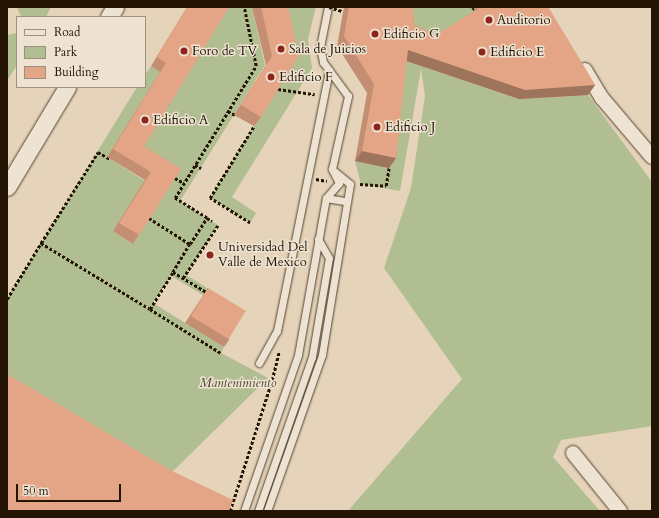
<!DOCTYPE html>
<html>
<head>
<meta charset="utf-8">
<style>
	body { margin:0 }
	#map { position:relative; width:659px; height:518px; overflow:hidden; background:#e5d4b9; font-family:Cardo,serif }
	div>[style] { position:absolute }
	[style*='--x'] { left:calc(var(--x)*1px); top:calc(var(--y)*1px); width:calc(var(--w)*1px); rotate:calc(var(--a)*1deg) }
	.green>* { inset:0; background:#b0be92 }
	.path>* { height:2.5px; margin-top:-1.25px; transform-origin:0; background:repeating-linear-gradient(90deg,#231404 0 3px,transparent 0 5px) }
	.roads { filter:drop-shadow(0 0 1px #544431) drop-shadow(0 0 1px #544431) }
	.service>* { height:7px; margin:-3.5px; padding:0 3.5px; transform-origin:3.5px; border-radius:3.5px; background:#eee3d2 }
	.minor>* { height:14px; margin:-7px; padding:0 7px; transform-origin:7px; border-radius:7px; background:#eee3d2 }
	.tertiary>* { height:17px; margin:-8.5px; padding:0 8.5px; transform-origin:8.5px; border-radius:8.5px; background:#eee3d2 }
	.path-bridge>* { height:2.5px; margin-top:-1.25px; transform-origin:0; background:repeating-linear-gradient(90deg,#231404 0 3px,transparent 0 5px) }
	.wall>* { inset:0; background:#c38e72 }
	.shaded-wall>* { inset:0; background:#9f745d }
	.building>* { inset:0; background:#e3a585; transform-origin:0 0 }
	.dots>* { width:11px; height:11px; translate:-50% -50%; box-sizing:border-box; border:2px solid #eee3d2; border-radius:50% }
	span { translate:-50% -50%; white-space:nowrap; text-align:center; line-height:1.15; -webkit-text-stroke:3px #eee3d2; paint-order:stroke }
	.poi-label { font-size:13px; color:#231404 }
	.left { translate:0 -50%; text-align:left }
	.park-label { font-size:13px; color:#4d472f; font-style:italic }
	.frame { position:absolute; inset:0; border:8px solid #231404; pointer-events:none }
	.legend { position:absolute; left:16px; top:16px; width:130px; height:72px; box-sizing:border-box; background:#eee3d2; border:1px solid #9d9080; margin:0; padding:5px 7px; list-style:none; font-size:12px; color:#231404 }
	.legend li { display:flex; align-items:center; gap:8px; height:20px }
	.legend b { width:20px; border:1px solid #9d9080 }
	.scale { position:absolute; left:16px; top:484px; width:105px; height:18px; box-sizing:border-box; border:2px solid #231404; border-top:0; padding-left:5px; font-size:12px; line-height:14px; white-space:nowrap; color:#231404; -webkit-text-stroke:3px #eee3d2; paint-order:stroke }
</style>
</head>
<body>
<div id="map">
	<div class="green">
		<i style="clip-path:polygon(17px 7px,51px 7px,46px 17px,21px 17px)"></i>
		<i style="clip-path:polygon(229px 7px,252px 7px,265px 65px,180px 201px,218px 225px,186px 275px,246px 312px,203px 295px,171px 276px,153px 303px,224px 347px,221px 353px,268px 378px,166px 478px,7px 385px,7px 299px,137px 87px,145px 87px,145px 75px,151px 66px,160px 72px,107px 157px,145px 181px,113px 231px,133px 244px,175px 178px,138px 155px)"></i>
		<i style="clip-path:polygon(279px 7px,316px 7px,308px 39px,312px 68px,232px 197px,256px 213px,250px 223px,210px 198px,254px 126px)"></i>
		<i style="clip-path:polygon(416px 7px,473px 7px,478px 14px,429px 44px,407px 35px,406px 12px)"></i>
		<i style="clip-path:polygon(17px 33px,17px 65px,7px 81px,7px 35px)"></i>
		<i style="clip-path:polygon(401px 59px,518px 99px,588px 95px,652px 182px,652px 426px,561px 440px,553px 457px,600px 511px,348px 511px,462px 379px,384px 268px,411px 188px,425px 96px,421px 69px,400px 191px,361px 184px,355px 161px,389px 167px)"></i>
	</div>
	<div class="path">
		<i style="--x:473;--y:7;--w:7;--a:56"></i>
		<i style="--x:278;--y:89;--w:37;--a:8"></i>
		<i style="--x:228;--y:111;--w:10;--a:29"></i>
		<i style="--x:195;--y:165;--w:7;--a:27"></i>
		<i style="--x:175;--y:178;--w:10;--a:29"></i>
		<i style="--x:316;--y:179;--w:11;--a:10"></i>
		<i style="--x:360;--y:184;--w:26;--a:4"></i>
		<i style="--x:386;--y:186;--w:18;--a:-81"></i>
		<i style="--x:149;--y:218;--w:49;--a:32.4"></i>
		<i style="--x:190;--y:244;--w:33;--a:121"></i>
		<i style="--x:173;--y:272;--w:41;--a:31"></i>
		<i style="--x:207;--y:218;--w:38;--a:-148"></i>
		<i style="--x:175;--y:198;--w:155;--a:-58.5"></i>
		<i style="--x:256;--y:66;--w:60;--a:-101.5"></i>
		<i style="--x:250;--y:223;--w:47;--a:-148"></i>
		<i style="--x:210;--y:198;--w:84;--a:-58.6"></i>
		<i style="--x:41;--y:243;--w:107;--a:-57.9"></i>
		<i style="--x:98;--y:152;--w:14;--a:30"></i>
		<i style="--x:190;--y:244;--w:31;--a:-57"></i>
		<i style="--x:207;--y:218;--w:6;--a:31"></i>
		<i style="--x:183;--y:278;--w:64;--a:-56.6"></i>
		<i style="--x:7;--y:299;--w:66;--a:-58.7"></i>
		<i style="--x:41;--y:243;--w:127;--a:31.2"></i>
		<i style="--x:150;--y:309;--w:44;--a:-58.1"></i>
		<i style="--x:150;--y:309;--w:84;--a:31.8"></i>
		<i style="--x:230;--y:511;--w:138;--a:-72.2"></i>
		<i style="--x:272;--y:380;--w:30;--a:-76"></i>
	</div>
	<div class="roads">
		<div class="service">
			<i style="--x:326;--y:198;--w:20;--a:9"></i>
			<i style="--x:259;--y:363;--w:37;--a:-61"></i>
			<i style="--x:277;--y:331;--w:266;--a:-78.7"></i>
			<i style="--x:244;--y:511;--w:165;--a:-70.9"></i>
			<i style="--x:298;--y:355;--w:159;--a:-79.9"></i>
			<i style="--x:326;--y:198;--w:20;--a:-49"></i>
			<i style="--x:339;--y:183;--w:16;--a:-117"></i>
			<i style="--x:332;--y:169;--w:75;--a:-77.6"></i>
			<i style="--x:348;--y:96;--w:42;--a:-126.3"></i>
			<i style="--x:323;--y:62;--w:15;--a:-101"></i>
			<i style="--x:320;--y:47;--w:41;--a:-78.7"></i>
			<i style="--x:258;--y:511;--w:163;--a:-70.7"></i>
			<i style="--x:312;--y:357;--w:100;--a:-80.3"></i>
			<i style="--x:329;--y:258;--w:22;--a:-120"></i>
			<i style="--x:267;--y:511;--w:165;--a:-70.6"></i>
			<i style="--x:322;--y:355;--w:173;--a:-80.7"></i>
			<i style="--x:350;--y:184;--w:21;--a:-141"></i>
		</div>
		<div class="minor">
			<i style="--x:585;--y:70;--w:33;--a:59"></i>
			<i style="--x:602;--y:98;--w:77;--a:49.7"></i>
			<i style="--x:573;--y:453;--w:75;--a:51"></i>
		</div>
		<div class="tertiary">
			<i style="--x:109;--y:17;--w:12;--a:-59"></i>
			<i style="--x:7;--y:187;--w:117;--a:-59"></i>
		</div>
	</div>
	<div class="path-bridge">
		<i style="--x:329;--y:7;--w:14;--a:17"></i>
	</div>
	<div class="wall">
		<i style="clip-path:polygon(187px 7px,229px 7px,144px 146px,181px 169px,133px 244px,113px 231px,145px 180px,107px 157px,160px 72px,151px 66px)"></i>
		<i style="clip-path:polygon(252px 7px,288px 7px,261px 117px,254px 126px,234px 115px,266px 65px)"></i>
		<i style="clip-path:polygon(344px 7px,416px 7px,413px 8px,414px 25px,436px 35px,475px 11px,473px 7px,548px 7px,595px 85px,588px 95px,519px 99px,406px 61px,396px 158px,389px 168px,355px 161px,367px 93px,337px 46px)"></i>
		<i style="clip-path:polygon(208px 288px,229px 340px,224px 347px,185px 323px)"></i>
	</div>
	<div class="shaded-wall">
		<i style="clip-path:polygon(408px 50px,595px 85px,588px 95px,519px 99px,401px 59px)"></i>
		<i style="clip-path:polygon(362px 151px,396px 158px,389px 168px,355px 161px)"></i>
	</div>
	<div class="building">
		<i style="clip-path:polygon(187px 7px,229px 7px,144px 146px,181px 169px,139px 235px,119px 223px,151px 172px,113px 149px,166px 63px,157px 57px)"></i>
		<i style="clip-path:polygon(261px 7px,288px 7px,299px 56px,261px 117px,241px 105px,272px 56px)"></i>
		<i style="clip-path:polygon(349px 7px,413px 7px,414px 25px,436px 35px,481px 7px,548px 7px,595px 85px,525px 90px,408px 50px,396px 158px,362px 151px,374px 84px,344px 36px)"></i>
		<i style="left:208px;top:288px;width:44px;height:33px;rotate:31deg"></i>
		<i style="clip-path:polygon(7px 374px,172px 471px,233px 500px,229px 511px,7px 511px)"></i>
	</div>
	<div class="dots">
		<i style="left:489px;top:20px;background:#8f2418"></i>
		<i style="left:375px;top:34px;background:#8f2418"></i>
		<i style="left:281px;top:49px;background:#8f2418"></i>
		<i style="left:184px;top:51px;background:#8f2418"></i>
		<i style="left:482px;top:52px;background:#8f2418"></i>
		<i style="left:271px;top:77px;background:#8f2418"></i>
		<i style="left:145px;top:120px;background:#8f2418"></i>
		<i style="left:377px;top:127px;background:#8f2418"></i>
		<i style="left:210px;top:255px;background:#8f2418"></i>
	</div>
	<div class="poi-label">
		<span class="left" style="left:497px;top:20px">Auditorio</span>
		<span class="left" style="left:383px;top:34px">Edificio G</span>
		<span class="left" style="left:289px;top:49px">Sala de Juicios</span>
		<span class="left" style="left:192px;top:51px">Foro de TV</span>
		<span class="left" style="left:490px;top:52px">Edificio E</span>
		<span class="left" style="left:279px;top:77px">Edificio F</span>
		<span class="left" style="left:153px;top:120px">Edificio A</span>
		<span class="left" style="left:385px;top:127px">Edificio J</span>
		<span class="left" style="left:218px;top:255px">Universidad Del<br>Valle de Mexico</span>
	</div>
	<div class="park-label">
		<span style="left:238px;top:383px">Mantenimiento</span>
	</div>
	<div class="frame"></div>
	<ul class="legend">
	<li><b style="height:5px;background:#eee3d2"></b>Road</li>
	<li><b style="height:11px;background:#b0be92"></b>Park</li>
	<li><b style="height:11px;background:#e3a585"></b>Building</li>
	</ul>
	<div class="scale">50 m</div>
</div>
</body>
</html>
